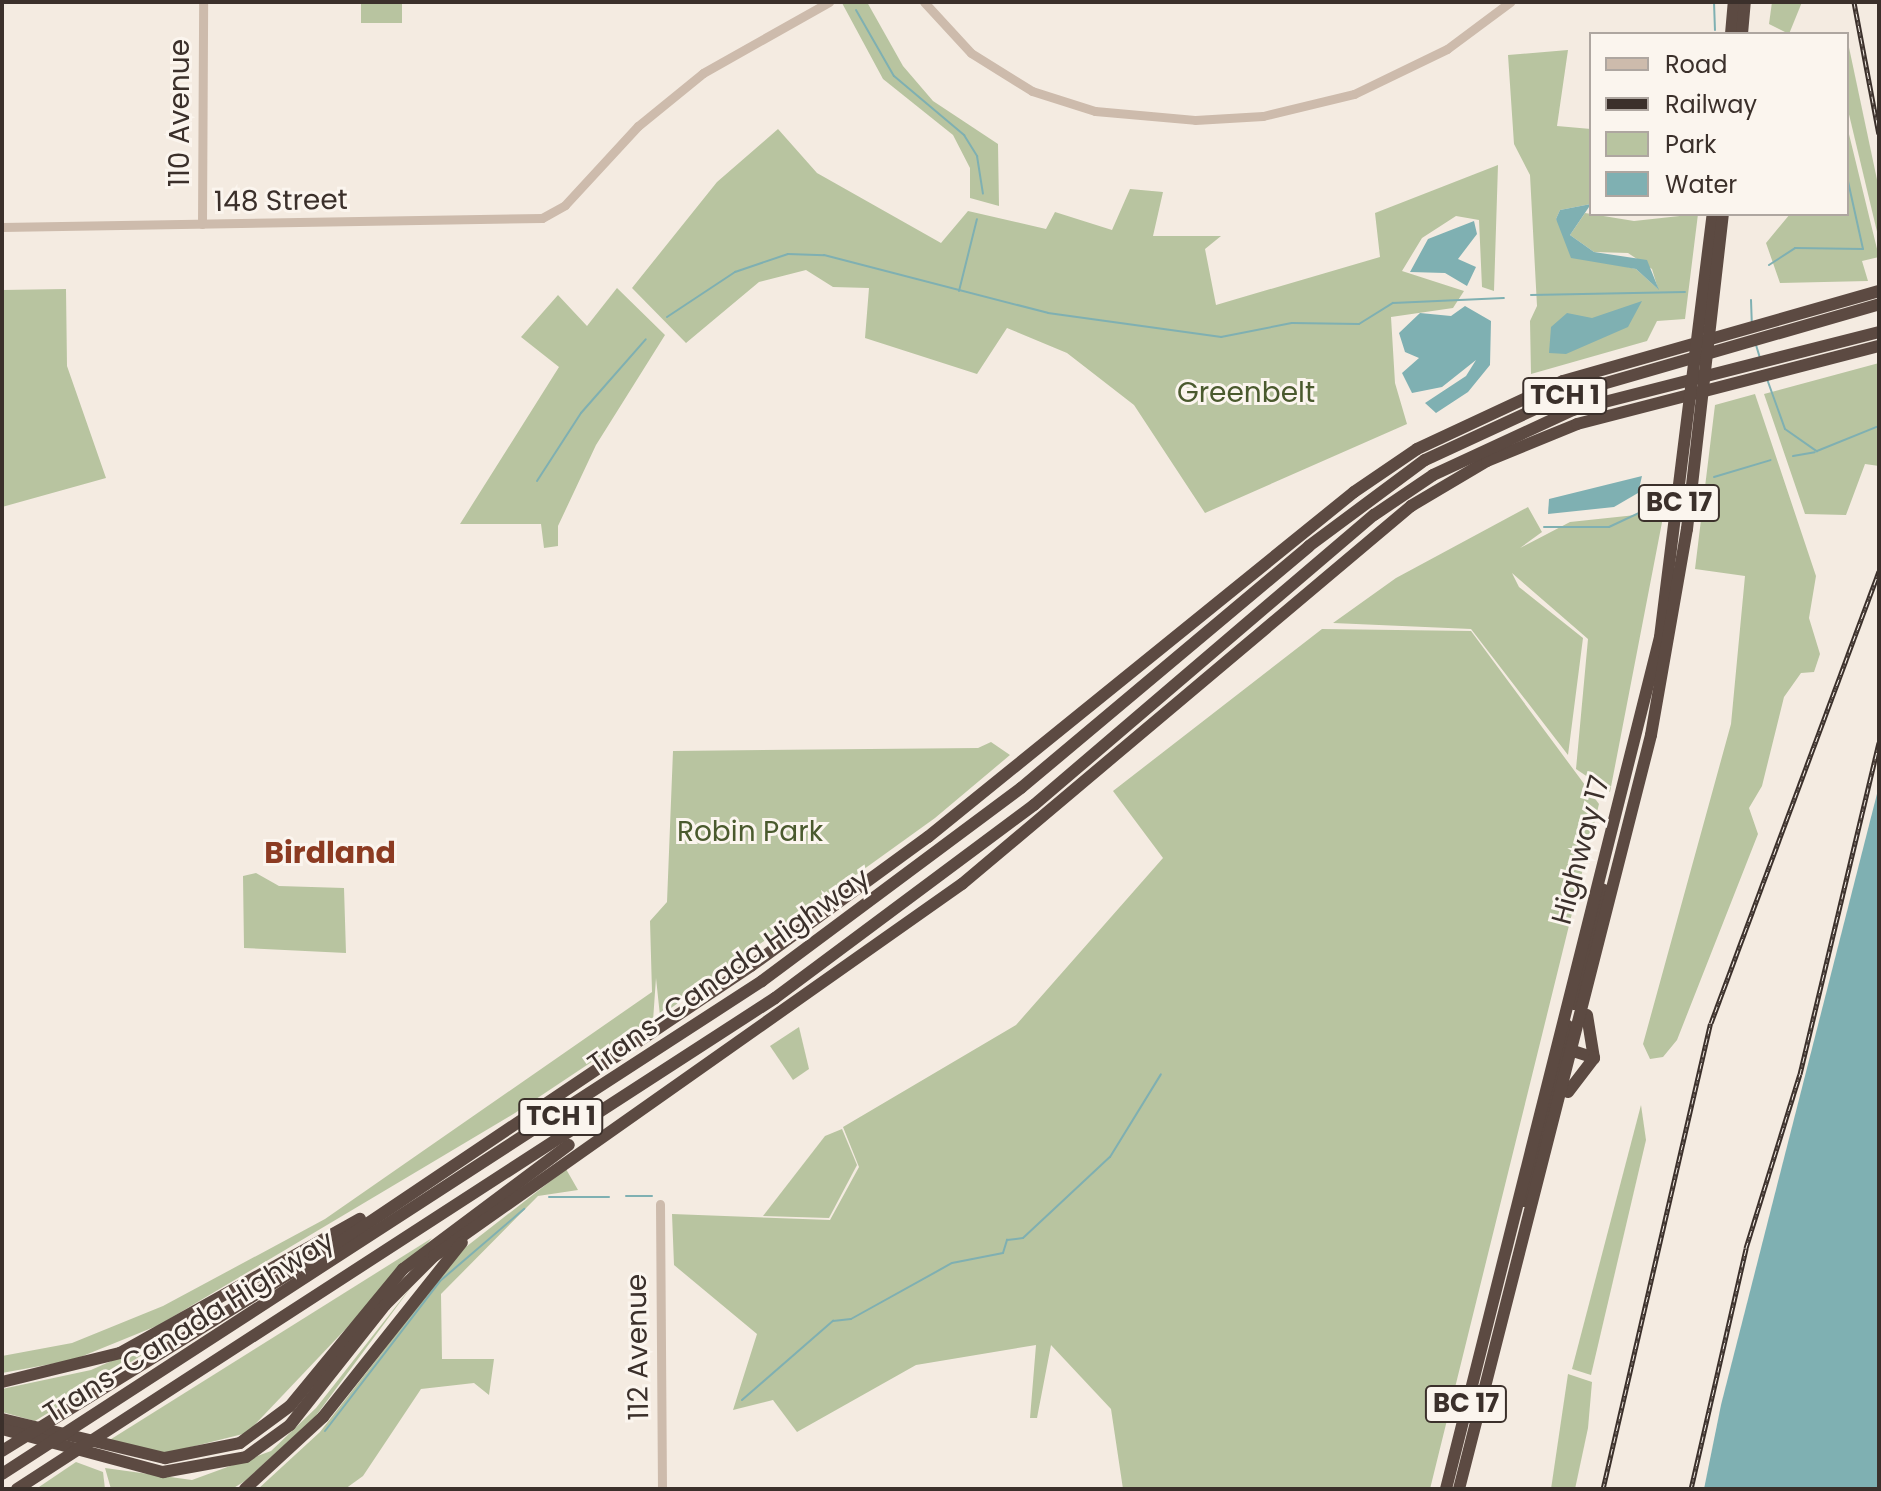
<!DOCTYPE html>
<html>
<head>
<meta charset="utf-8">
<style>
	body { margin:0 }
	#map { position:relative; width:1881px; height:1491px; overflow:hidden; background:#f4ebe1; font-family:Poppins,sans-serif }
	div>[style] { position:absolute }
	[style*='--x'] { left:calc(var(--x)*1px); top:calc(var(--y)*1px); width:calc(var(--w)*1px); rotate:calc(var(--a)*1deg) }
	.green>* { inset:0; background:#b8c4a0; transform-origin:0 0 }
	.water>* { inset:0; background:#7fb0b2 }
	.stream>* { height:2px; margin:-1px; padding:0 1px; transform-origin:1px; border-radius:1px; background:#7fb0b2 }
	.minor>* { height:9px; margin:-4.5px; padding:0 4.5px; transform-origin:4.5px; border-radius:4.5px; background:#cdbbac }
	.highway>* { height:12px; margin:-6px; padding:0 6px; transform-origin:6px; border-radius:6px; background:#5c4a42 }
	.rail>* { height:5px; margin-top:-2.5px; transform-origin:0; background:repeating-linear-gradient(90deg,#fbf5ee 0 6px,#3b302b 0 12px); box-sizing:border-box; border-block:2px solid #3b302b }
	span { translate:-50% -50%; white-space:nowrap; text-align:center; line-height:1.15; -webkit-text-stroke:6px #fbf5ee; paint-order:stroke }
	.shield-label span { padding:2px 6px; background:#fbf5ee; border:2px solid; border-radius:6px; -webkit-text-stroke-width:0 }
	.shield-label { font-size:26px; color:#3b302b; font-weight:700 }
	.street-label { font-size:28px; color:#3b302b }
	.park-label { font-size:28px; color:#4a5a2e }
	.neighbourhood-label { font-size:30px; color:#8c3b22; font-weight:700 }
	.frame { position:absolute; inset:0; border:4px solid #3b302b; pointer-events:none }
	.legend { position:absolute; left:1589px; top:32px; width:260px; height:184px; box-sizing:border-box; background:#fbf5ee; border:2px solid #aea6a0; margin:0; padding:10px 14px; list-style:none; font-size:24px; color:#3b302b }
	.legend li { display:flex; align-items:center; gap:16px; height:40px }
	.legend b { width:40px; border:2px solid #aea6a0 }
</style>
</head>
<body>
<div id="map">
	<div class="green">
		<i style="left:361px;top:2px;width:41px;height:21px"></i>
		<i style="clip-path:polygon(867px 2px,903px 66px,933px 101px,998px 144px,999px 206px,970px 198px,970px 168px,953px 135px,883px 79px,842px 3px)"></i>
		<i style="clip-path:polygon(1772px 2px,1802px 2px,1789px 34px,1769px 24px)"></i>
		<i style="clip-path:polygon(1847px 38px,1879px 189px,1879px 240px,1847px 106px)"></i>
		<i style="clip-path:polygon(1568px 50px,1557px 126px,1591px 129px,1591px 204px,1560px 210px,1556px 219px,1581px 256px,1636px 269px,1658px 289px,1652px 269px,1628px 253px,1594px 252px,1570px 235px,1585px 213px,1634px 221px,1698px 214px,1685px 319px,1657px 321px,1647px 341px,1531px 374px,1530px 321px,1537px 306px,1530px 175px,1514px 144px,1508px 55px)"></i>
		<i style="clip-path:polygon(1847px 126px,1879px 257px,1862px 261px,1868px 281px,1780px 283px,1766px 243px,1790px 214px,1847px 214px)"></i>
		<i style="clip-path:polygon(778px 129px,817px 173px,941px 243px,968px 211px,1046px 229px,1055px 212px,1112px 230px,1130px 189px,1163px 192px,1153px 236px,1221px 236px,1205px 249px,1216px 305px,1380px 257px,1375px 213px,1498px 165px,1494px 291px,1482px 287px,1479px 220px,1456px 216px,1422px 238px,1402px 271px,1464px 291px,1453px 308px,1391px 317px,1395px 383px,1407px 424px,1205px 513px,1134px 405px,1067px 353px,1007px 328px,977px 374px,865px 338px,869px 288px,833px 287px,806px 270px,759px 282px,686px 343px,632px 288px,717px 182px)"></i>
		<i style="clip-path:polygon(617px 288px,665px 335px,596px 445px,558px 526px,558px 546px,544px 548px,541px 524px,460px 524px,559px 367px,521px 337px,558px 295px,587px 326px)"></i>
		<i style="clip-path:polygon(66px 289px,67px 366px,106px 478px,2px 507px,2px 290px)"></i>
		<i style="clip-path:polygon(1879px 363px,1879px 466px,1865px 464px,1846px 515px,1805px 514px,1764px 394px)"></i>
		<i style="clip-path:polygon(1755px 394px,1816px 576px,1809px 618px,1820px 654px,1814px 672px,1801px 673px,1784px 697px,1762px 786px,1749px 808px,1758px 834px,1677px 1040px,1663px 1057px,1650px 1059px,1643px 1044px,1731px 724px,1745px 576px,1695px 569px,1715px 405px)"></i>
		<i style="clip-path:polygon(1528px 507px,1542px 532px,1520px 548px,1570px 522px,1664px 512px,1610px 792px,1576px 769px,1588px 639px,1512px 573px,1519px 587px,1583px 638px,1568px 755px,1471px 629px,1333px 623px,1396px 578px)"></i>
		<i style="clip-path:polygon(1322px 629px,1471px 631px,1599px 804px,1430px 1489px,1123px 1489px,1111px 1409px,1051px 1345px,1037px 1418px,1030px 1418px,1036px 1345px,916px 1365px,797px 1432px,773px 1400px,733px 1410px,757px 1334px,674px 1265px,672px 1214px,830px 1220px,859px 1167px,843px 1127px,1016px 1025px,1163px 858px,1113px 791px)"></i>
		<i style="clip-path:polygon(991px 742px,1010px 755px,935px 818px,660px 1016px,656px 978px,653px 1021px,515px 1113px,159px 1325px,73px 1360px,2px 1373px,2px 1356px,72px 1343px,163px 1306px,325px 1219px,652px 992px,650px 921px,667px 902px,673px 751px,978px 748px)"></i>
		<i style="clip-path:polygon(256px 873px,279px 886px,344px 888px,346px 953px,244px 948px,243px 876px)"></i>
		<i style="clip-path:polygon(799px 1027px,809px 1069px,793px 1080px,770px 1046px)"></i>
		<i style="clip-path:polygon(1641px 1105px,1646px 1140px,1591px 1375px,1572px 1369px)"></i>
		<i style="clip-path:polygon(842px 1129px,857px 1165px,829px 1218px,763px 1216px,825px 1136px)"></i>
		<i style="clip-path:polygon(566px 1169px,578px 1190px,538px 1196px,441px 1294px,442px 1359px,494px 1359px,489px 1395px,474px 1383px,421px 1389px,363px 1476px,345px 1489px,258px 1489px,320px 1432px,462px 1250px)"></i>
		<i style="clip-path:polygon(432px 1238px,247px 1433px,167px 1453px,108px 1441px)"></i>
		<i style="clip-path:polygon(415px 1282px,315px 1417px,245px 1481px,232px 1489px,111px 1489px,105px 1468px,192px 1480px,271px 1451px,316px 1408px)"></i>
		<i style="clip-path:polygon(186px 1328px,35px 1421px,2px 1412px,2px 1389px,91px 1370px)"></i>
		<i style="clip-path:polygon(1568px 1374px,1592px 1382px,1588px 1428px,1575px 1489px,1551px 1489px)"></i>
		<i style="clip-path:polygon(76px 1462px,103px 1472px,105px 1489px,36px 1489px)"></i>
	</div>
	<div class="water">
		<i style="clip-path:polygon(1591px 204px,1570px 235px,1594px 252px,1647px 260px,1659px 290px,1636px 269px,1571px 258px,1556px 219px,1560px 210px)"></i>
		<i style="clip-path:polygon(1474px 221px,1477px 234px,1458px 259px,1476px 267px,1467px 286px,1445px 273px,1410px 272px,1428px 239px)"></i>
		<i style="clip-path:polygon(1642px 301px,1628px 327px,1566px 354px,1549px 353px,1551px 327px,1567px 313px,1592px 318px)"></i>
		<i style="clip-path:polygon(1465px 306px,1491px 321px,1490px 365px,1468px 392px,1436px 413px,1425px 403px,1466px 376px,1476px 360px,1442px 387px,1412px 393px,1402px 373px,1419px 358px,1405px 352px,1399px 333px,1420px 313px,1451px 316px)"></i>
		<i style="clip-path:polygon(1642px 476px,1638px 493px,1614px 507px,1548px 514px,1549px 499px)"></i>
		<i style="clip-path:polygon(1879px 786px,1879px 1489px,1704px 1489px,1721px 1405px)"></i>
	</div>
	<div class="stream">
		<i style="--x:1714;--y:2;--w:28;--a:88"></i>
		<i style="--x:856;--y:10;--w:76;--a:60.1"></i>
		<i style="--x:894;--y:76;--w:92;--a:40.1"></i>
		<i style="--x:964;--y:135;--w:25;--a:58"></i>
		<i style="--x:977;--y:156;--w:38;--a:81"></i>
		<i style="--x:1769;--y:265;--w:31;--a:-33"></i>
		<i style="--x:1795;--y:248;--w:68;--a:0.8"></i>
		<i style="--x:1863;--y:249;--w:74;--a:-102.5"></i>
		<i style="--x:959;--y:291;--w:74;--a:-76"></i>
		<i style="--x:1531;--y:295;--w:154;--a:-1.1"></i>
		<i style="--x:1751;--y:300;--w:23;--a:88"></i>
		<i style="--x:667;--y:317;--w:82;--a:-33.5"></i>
		<i style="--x:735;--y:272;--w:56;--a:-18.8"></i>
		<i style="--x:788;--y:254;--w:36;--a:2"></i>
		<i style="--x:824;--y:255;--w:231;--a:14.5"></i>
		<i style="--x:1048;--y:313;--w:175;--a:7.9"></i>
		<i style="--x:1221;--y:337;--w:72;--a:-11.2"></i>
		<i style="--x:1292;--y:323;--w:67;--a:0.9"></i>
		<i style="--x:1359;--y:324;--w:40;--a:-32"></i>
		<i style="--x:1393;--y:303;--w:111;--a:-2.6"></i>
		<i style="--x:1756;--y:345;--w:14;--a:73"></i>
		<i style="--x:1767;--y:379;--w:53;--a:70.2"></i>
		<i style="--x:1785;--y:429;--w:39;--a:35"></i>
		<i style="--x:1817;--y:451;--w:67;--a:-22"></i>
		<i style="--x:1793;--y:456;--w:22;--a:-10"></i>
		<i style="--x:1714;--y:477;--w:59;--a:-16.6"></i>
		<i style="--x:537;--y:481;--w:81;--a:-57.1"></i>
		<i style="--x:581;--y:413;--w:98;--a:-48.7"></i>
		<i style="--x:1544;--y:527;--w:65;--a:0"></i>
		<i style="--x:1609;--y:527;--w:54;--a:-25.1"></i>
		<i style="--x:626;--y:1196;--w:26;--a:0"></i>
		<i style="--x:549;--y:1197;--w:60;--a:0"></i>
		<i style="--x:742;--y:1400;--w:121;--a:-41"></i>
		<i style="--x:833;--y:1321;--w:18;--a:-6"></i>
		<i style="--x:851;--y:1319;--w:115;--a:-29"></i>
		<i style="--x:952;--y:1263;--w:52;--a:-11.1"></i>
		<i style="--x:1003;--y:1253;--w:14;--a:-73"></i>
		<i style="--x:1007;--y:1240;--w:16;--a:-7"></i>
		<i style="--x:1023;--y:1238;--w:119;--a:-43"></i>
		<i style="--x:1110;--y:1157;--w:97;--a:-58.4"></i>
		<i style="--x:325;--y:1431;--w:189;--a:-52.5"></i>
		<i style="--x:440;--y:1281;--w:111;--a:-40.6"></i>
	</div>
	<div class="minor">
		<i style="--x:924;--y:2;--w:69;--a:47.3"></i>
		<i style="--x:971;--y:53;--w:72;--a:31.9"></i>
		<i style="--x:1032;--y:91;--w:66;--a:17.6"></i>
		<i style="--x:1095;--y:111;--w:100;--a:5.1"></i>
		<i style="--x:1195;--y:120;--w:68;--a:-3.4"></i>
		<i style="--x:1263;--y:116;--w:94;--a:-13.6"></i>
		<i style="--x:1354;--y:94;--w:103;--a:-25.8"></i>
		<i style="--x:1447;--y:49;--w:79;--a:-36.7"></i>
		<i style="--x:202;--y:224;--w:222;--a:-89.7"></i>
		<i style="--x:2;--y:227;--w:540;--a:-0.95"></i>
		<i style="--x:542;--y:218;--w:26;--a:-29"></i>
		<i style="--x:565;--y:205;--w:108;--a:-47.3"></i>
		<i style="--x:638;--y:126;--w:84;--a:-39.2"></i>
		<i style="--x:703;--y:73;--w:145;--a:-29.4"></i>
		<i style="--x:660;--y:1204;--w:285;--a:89.6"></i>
	</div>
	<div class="highway">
		<i style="--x:1731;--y:34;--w:32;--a:-85"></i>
		<i style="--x:1742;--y:34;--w:32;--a:-85"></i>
		<i style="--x:1574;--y:1004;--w:118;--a:-75.7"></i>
		<i style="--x:1587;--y:1015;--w:44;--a:80.8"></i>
		<i style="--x:1568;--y:1026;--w:23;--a:92"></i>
		<i style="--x:1567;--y:1049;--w:28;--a:18"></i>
		<i style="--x:1568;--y:1092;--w:43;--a:-52.6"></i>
		<i style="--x:1524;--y:1201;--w:153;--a:-74.9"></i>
		<i style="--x:2;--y:1382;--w:122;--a:-13.8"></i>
		<i style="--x:120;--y:1353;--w:275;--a:-29.2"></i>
		<i style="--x:2;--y:1419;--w:168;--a:13.5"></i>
		<i style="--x:165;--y:1458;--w:76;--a:-11.3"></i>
		<i style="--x:240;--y:1443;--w:62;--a:-36.5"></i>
		<i style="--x:290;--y:1406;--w:178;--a:-50.5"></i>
		<i style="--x:403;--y:1269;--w:207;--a:-36.8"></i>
		<i style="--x:2;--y:1429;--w:167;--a:15"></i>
		<i style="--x:163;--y:1472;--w:84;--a:-10.2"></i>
		<i style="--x:246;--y:1457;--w:54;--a:-36"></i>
		<i style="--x:290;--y:1425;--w:153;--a:-51.6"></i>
		<i style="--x:385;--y:1305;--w:69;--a:-45"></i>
		<i style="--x:434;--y:1256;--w:646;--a:-35.17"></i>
		<i style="--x:962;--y:884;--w:587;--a:-40.09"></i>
		<i style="--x:1411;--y:506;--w:88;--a:-30.6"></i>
		<i style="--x:1487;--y:461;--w:97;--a:-22.3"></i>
		<i style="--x:1577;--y:424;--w:312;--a:-14.5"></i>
		<i style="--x:2;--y:1451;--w:397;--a:-31.7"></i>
		<i style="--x:340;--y:1242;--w:495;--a:-33.9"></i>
		<i style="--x:751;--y:966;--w:219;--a:-36.1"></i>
		<i style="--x:928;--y:837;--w:548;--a:-39"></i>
		<i style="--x:1354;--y:492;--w:76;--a:-34.3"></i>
		<i style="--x:1417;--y:449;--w:161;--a:-25"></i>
		<i style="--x:1563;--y:381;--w:329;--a:-15.9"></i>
		<i style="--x:2;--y:1474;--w:906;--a:-32.97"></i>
		<i style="--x:762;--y:981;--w:323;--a:-36.7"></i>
		<i style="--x:1021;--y:788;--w:376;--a:-40"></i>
		<i style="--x:1309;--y:546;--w:144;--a:-36.6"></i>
		<i style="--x:1425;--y:460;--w:157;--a:-24.8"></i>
		<i style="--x:1568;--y:394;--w:324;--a:-16.1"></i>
		<i style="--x:17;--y:1489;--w:903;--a:-32.93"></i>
		<i style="--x:775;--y:998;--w:323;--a:-36.7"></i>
		<i style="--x:1034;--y:805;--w:447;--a:-40.5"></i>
		<i style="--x:1374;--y:515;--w:71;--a:-34.1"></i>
		<i style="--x:1433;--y:475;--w:154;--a:-24.9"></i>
		<i style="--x:1573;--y:410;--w:316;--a:-14.3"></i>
		<i style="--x:245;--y:1489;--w:106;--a:-42.7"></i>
		<i style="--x:323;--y:1417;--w:223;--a:-51.5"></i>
		<i style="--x:1446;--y:1489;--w:878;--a:-75.9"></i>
		<i style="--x:1660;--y:637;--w:426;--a:-82.9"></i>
		<i style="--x:1459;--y:1489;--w:778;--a:-75.71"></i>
		<i style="--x:1651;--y:735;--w:209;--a:-80.1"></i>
		<i style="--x:1687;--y:529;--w:317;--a:-83.5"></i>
	</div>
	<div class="rail">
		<i style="--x:1854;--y:2;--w:134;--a:79.3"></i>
		<i style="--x:1603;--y:1489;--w:478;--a:-77"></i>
		<i style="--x:1711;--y:1023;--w:482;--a:-69.6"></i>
		<i style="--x:1691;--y:1489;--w:247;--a:-77.1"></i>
		<i style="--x:1746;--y:1248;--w:182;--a:-72.8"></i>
		<i style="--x:1800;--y:1074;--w:341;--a:-76.6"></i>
	</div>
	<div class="shield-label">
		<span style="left:1565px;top:396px">TCH 1</span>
		<span style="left:1679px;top:503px">BC 17</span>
		<span style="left:561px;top:1117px">TCH 1</span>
		<span style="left:1466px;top:1404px">BC 17</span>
	</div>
	<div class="street-label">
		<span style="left:180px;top:113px;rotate:-90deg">110 Avenue</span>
		<span style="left:281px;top:201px;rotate:-1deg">148 Street</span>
		<span style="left:1581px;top:850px;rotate:-75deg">Highway 17</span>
		<span style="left:729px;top:971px;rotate:-35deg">Trans-Canada Highway</span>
		<span style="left:189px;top:1327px;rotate:-32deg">Trans-Canada Highway</span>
		<span style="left:638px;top:1347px;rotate:-91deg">112 Avenue</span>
	</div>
	<div class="park-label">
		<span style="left:1246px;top:393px">Greenbelt</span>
		<span style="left:750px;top:832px">Robin Park</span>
	</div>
	<div class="neighbourhood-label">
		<span style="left:330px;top:853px">Birdland</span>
	</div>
	<div class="frame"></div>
	<ul class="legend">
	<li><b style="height:10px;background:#cdbbac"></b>Road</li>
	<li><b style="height:10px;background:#3b302b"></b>Railway</li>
	<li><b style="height:22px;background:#b8c4a0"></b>Park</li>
	<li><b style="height:22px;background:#7fb0b2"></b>Water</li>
	</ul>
</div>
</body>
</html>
